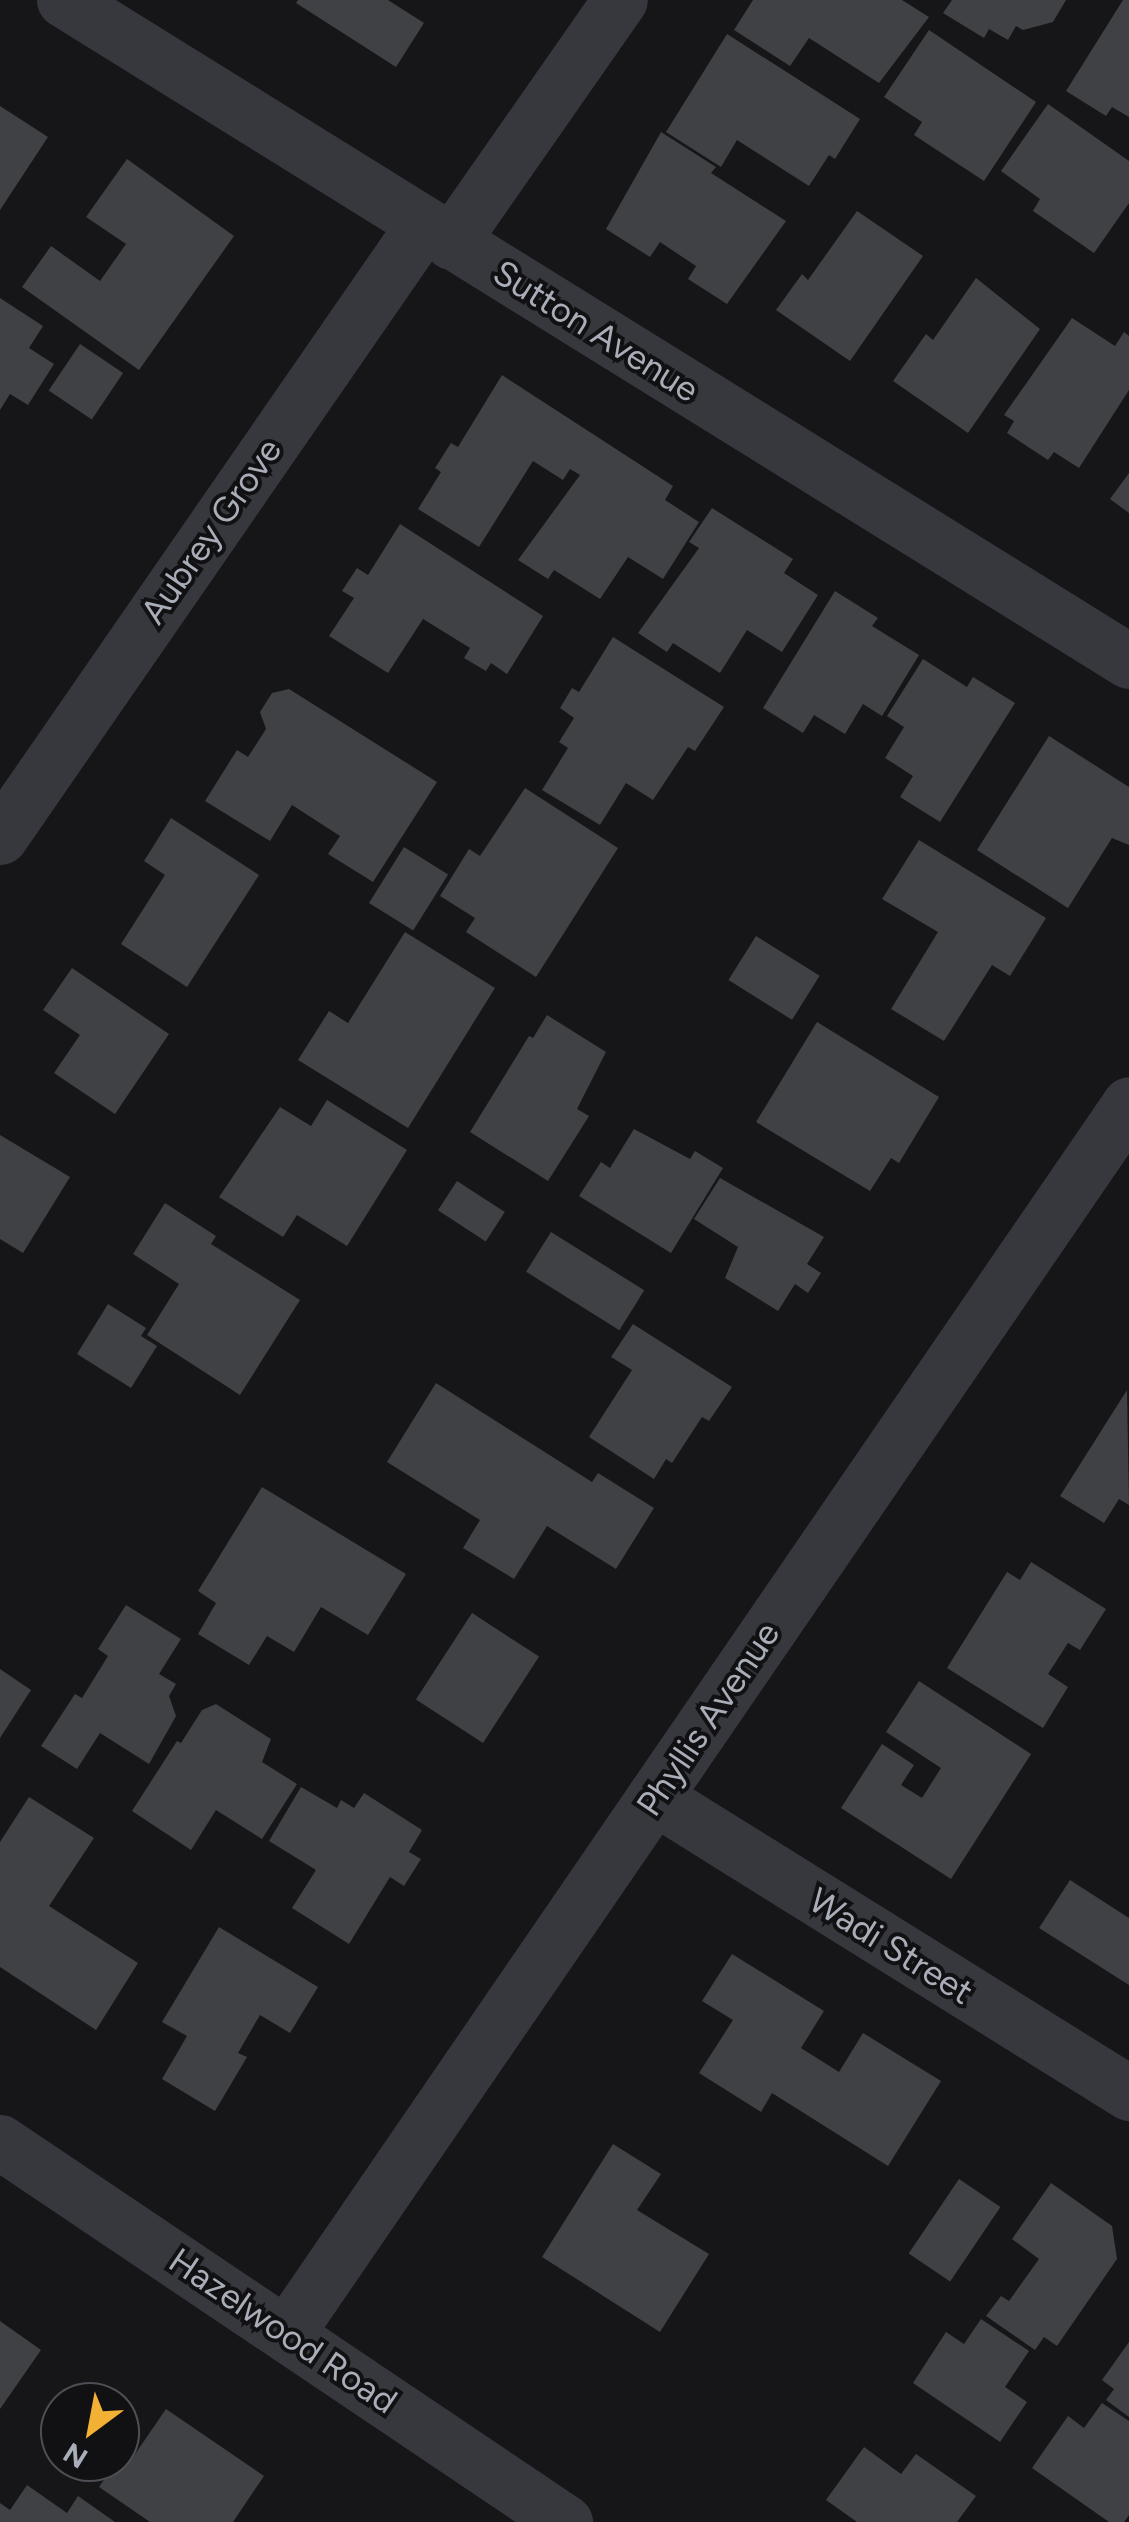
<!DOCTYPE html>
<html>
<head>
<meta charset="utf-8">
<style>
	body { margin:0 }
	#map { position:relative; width:1129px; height:2522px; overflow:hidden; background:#161618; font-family:Figtree,sans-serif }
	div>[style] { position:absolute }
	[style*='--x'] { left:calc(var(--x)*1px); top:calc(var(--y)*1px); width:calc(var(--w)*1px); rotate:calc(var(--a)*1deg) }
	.building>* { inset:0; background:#404145; transform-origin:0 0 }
	.minor>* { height:55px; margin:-27.5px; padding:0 27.5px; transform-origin:27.5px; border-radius:27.5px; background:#37383d }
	span { translate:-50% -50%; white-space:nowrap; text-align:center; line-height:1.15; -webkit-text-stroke:8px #111113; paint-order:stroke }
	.street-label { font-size:35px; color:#a8adb8 }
	.north { position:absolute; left:40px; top:2382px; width:100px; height:100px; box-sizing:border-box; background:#111113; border:2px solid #4d4f55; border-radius:50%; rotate:212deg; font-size:28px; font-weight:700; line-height:40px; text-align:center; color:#a8adb8 }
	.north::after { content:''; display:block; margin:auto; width:35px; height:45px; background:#f2b134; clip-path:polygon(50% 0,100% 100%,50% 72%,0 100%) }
</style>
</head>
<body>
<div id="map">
	<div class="building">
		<i style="clip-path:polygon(298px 0,388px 0,424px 23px,396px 67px,296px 3px)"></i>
		<i style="clip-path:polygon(753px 0,902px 0,929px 17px,879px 83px,809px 38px,790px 66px,734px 30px)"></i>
		<i style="clip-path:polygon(952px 0,1066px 0,1053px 22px,1023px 30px,1016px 26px,1008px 40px,989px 29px,984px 38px,943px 13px)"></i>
		<i style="clip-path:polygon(1123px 0,1129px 0,1129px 117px,1112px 107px,1106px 116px,1066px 91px)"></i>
		<i style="clip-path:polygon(929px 30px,1036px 102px,984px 181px,914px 135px,922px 122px,884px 97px)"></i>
		<i style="clip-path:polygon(727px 34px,860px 119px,835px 159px,829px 155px,809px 186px,737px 140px,721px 167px,666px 132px)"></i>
		<i style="clip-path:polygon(1048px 104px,1129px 161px,1129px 203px,1094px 253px,1033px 211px,1040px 199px,1001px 171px)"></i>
		<i style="clip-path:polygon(0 106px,48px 137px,0 210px)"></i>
		<i style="clip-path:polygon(661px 132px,716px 167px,711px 173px,786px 221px,727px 304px,688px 279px,696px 266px,660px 242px,650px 257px,606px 229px)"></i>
		<i style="clip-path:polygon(127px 159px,234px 236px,139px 370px,22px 287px,51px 246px,100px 281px,126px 244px,86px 217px)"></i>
		<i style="clip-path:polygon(857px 211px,923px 256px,850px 361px,776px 310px,802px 274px,808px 280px)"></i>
		<i style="clip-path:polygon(976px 278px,1040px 329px,968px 433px,893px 381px,926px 334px,933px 340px)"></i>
		<i style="clip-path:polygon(0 298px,43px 326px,29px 348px,54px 364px,28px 405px,10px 394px,0 410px)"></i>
		<i style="clip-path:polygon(1072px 318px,1115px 346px,1124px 332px,1129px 336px,1129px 390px,1079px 468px,1054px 452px,1048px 460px,1007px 433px,1014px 421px,1004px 415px)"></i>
		<i style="left:80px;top:344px;width:52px;height:56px;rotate:34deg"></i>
		<i style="clip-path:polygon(502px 375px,673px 486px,665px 500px,699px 522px,663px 579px,628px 557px,600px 599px,554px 570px,548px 579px,518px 560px,580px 475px,570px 469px,563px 480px,533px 461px,479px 547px,418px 509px,441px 472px,435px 468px,451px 443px,458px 447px)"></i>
		<i style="clip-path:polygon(1129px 473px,1129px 513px,1110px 499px)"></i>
		<i style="clip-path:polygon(712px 508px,793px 559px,784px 573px,818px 595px,782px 652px,747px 630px,720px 673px,673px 643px,667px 652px,638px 633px,699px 548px,689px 542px)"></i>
		<i style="clip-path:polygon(400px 524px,543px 616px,507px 674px,491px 663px,486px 671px,464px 658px,470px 648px,423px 619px,388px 673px,329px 636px,354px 598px,342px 591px,357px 568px,368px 575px)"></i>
		<i style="clip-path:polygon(835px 591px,878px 618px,872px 626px,919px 655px,882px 716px,863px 704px,845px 734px,814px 715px,803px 733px,763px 708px)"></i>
		<i style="clip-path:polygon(613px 637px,724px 707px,695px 751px,688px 747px,653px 800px,626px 783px,600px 825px,542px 790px,568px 748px,559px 742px,574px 718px,560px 708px,572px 688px,579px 692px)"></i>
		<i style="clip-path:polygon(923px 659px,967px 687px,973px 677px,1015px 703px,940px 822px,900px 797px,913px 776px,885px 758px,904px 727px,887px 716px)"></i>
		<i style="clip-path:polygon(289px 689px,437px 782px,373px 882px,328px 854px,340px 836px,292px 805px,270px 841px,205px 801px,237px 750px,248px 757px,266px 729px,260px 712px,272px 693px)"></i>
		<i style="clip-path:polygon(1049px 736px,1129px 787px,1129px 845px,1112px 838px,1068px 908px,977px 850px)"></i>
		<i style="clip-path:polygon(525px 788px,618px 848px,536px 977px,466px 932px,475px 918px,440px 896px,469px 849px,480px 856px)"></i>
		<i style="clip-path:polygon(171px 818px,259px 875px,187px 987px,121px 944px,165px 875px,144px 861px)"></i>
		<i style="clip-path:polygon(919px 840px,1046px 918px,1010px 976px,992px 965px,944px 1041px,891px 1009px,938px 932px,882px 899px)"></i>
		<i style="left:404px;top:847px;width:52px;height:66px;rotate:32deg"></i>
		<i style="clip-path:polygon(405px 932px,495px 988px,408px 1128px,298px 1060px,329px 1011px,348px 1023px)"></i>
		<i style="left:756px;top:936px;width:75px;height:52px;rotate:32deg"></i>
		<i style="clip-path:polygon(72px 968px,169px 1034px,115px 1114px,54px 1073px,80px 1035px,43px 1010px)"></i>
		<i style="clip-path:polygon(547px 1015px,606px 1052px,577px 1109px,589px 1116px,548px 1181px,470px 1132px,529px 1036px,533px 1038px)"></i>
		<i style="clip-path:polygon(817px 1022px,939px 1097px,899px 1163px,891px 1158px,870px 1191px,756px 1122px)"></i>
		<i style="clip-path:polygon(327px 1100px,407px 1150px,347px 1246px,297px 1215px,283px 1237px,219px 1197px,280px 1107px,311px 1126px)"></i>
		<i style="clip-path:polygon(634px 1129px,690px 1159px,695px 1151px,723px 1168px,671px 1253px,579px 1196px,601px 1162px,610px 1168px)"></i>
		<i style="clip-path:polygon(0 1135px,70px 1177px,23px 1253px,0 1239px)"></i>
		<i style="clip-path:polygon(720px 1178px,824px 1237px,807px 1264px,821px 1273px,808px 1293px,795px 1284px,778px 1311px,725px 1278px,738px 1247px,694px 1219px)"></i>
		<i style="left:457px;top:1181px;width:57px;height:35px;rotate:33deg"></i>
		<i style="clip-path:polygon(165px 1203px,216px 1236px,211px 1244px,300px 1300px,240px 1395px,147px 1335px,179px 1284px,133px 1254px)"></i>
		<i style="left:551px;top:1232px;width:110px;height:47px;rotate:32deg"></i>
		<i style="clip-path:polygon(108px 1304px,146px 1328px,141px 1336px,157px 1346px,131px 1388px,77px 1354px)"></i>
		<i style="clip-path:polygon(633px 1324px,732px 1387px,709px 1421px,702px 1417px,672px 1463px,666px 1459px,654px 1479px,589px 1437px,632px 1370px,611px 1357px)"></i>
		<i style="clip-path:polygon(436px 1383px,592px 1482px,598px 1473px,654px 1508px,616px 1569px,547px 1526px,514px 1579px,463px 1548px,480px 1520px,387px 1462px)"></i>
		<i style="clip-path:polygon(1127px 1390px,1129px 1505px,1119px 1499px,1104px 1523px,1060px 1496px)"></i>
		<i style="clip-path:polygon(262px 1487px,406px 1574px,368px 1635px,321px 1607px,294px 1652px,267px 1636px,249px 1665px,198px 1634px,216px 1603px,198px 1591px)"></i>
		<i style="clip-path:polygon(1031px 1562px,1106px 1609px,1080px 1650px,1068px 1643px,1048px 1674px,1068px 1687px,1043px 1728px,947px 1668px,1007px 1572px,1020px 1580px)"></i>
		<i style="clip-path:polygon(126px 1605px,181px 1639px,159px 1674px,176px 1684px,169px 1696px,176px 1716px,149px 1764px,100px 1733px,77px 1769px,41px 1746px,75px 1694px,82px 1698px,108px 1656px,98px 1649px)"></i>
		<i style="left:472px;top:1613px;width:80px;height:103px;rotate:33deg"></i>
		<i style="clip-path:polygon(0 1669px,31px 1690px,0 1738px)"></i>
		<i style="clip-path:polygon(919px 1681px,1031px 1754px,951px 1879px,841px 1808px,882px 1744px,914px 1765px,901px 1785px,922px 1798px,941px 1768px,886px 1732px)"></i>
		<i style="clip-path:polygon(216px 1704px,271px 1739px,262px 1762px,297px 1784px,262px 1839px,216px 1810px,191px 1850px,132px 1811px,177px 1741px,181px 1743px,202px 1710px)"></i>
		<i style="clip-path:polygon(301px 1787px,337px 1808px,341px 1800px,354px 1808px,364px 1793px,422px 1830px,409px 1852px,421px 1859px,404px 1886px,390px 1877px,349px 1944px,292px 1908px,316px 1870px,269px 1841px)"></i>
		<i style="clip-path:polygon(29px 1797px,94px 1838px,49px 1906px,138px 1963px,96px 2030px,0 1967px,0 1842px)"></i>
		<i style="clip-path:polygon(1070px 1880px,1129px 1918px,1129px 1985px,1039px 1928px)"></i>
		<i style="clip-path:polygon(219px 1927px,318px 1987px,290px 2033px,260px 2015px,238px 2053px,247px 2057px,215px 2111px,162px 2079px,187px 2036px,162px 2022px)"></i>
		<i style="clip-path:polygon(732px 1954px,824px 2011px,801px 2048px,839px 2072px,863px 2033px,941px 2081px,888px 2166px,772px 2093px,761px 2112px,699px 2073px,733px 2020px,702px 2001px)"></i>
		<i style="clip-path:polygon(613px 2144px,661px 2174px,637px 2210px,709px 2254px,660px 2332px,542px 2257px)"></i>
		<i style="left:959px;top:2179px;width:50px;height:90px;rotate:34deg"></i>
		<i style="clip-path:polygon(1051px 2183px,1112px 2226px,1117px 2259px,1057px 2346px,1044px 2337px,1035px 2350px,986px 2316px,1001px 2296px,1009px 2301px,1039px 2259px,1012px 2239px)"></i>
		<i style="clip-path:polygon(981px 2319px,1029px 2351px,1005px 2387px,1027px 2402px,1000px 2442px,913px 2383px,946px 2332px,964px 2344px)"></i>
		<i style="clip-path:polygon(0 2321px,41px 2350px,0 2409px)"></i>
		<i style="clip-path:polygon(1129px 2342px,1129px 2417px,1106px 2400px,1114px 2389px,1102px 2380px)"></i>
		<i style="clip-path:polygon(1102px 2403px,1129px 2421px,1129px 2515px,1124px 2522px,1109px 2522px,1032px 2468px,1068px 2416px,1084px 2428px)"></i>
		<i style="clip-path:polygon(166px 2409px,264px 2476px,233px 2522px,150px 2522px,99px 2487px,122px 2453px,131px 2460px)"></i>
		<i style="clip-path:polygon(864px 2447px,901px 2474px,916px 2454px,976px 2496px,957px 2522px,857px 2522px,826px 2500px)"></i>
		<i style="clip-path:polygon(27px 2485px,67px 2513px,78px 2496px,115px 2522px,0 2522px,0 2503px,10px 2510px)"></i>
	</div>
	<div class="minor">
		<i style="--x:64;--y:0;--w:1253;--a:31.83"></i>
		<i style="--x:451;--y:242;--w:295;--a:-55.1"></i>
		<i style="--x:0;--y:837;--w:744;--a:-55.35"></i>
		<i style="--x:654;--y:1797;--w:560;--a:31.93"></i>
		<i style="--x:0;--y:2142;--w:681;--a:33.92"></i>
		<i style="--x:286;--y:2334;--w:1491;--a:-55.57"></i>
	</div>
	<div class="street-label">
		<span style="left:596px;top:331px;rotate:32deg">Sutton Avenue</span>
		<span style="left:211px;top:531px;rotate:-55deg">Aubrey Grove</span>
		<span style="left:708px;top:1719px;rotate:-56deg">Phyllis Avenue</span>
		<span style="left:891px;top:1946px;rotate:32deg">Wadi Street</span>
		<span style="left:283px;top:2331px;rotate:34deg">Hazelwood Road</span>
	</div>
	<div class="north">N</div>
</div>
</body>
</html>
